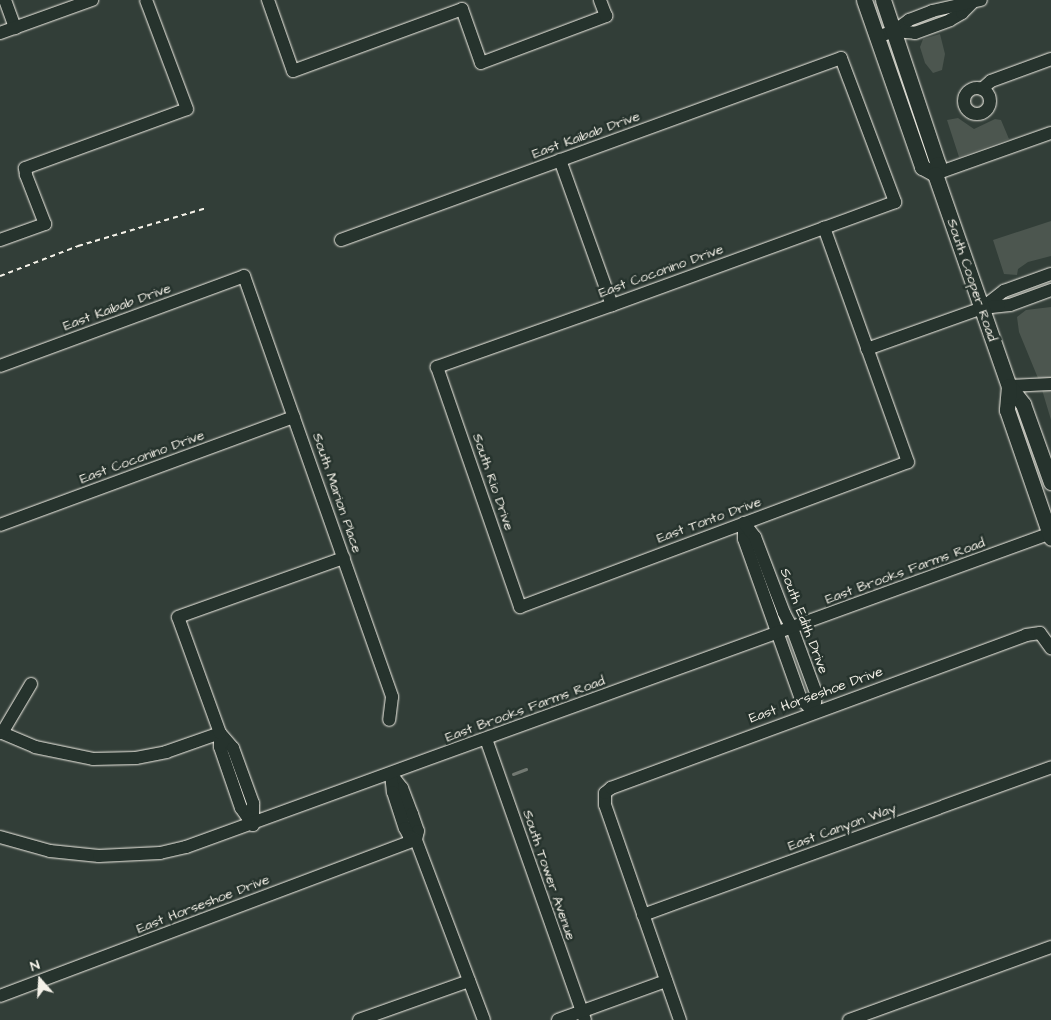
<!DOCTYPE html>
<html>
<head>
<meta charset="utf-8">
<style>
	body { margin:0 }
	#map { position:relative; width:1051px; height:1020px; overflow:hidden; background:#323e38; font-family:"Architects Daughter",sans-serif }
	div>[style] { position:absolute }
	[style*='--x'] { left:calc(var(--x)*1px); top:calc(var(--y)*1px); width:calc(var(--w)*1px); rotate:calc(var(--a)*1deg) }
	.green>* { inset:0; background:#4c564f }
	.stream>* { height:3px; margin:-1.5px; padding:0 1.5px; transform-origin:1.5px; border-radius:1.5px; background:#727972 }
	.path>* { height:2px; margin-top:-1px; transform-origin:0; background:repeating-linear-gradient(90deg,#f4f1e8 0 5px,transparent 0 9px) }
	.roads { filter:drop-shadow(0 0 1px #f4f1e8) drop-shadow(0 0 1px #f4f1e8) }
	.minor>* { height:12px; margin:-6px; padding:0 6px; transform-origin:6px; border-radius:6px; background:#26332d }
	.minor>.ring { margin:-6px; padding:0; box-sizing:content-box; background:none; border:12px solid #26332d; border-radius:50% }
	.major>* { height:15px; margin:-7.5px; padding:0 7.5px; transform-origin:7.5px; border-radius:7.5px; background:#26332d }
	span { translate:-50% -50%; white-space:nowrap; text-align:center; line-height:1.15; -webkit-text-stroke:5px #26332d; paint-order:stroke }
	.street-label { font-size:14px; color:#f4f1e8 }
	.north { position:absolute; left:15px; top:955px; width:50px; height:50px; -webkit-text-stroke:4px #26332d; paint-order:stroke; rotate:341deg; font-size:14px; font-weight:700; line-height:20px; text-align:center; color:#f4f1e8 }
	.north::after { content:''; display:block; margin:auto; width:18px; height:22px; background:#f4f1e8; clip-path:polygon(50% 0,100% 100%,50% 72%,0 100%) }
</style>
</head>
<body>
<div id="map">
	<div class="green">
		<i style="clip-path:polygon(940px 34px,945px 54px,942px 70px,933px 73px,925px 63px,920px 47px,923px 39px)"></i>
		<i style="clip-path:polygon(958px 118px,974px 129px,995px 119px,1001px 120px,1009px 139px,959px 157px,947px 120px)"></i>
		<i style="clip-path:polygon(1051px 221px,1051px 256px,1028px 262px,1018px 269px,1017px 275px,1004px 274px,993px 240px)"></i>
		<i style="clip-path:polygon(1051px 307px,1051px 420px,1040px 383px,1019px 332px,1017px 317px,1026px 310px)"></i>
	</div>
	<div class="stream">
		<i style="--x:513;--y:774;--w:14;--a:-21"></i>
	</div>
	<div class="path">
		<i style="--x:0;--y:276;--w:84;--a:-21"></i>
		<i style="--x:78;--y:246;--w:134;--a:-16.5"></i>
	</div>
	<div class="roads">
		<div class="minor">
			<i style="--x:5;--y:0;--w:30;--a:70"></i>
			<i style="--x:268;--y:0;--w:75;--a:70.6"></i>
			<i style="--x:293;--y:71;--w:180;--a:-20.1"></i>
			<i style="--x:462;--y:9;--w:57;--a:70.6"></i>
			<i style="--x:481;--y:63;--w:134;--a:-20.6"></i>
			<i style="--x:606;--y:16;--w:17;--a:-111"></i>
			<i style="--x:894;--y:31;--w:21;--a:5"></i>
			<i style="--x:915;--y:33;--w:37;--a:-20"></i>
			<i style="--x:950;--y:20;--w:14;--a:-30"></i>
			<i style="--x:962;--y:13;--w:14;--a:-45"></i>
			<i style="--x:0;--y:33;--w:98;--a:-19.7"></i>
			<i style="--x:877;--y:37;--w:18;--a:-19"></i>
			<i style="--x:894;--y:31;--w:19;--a:-36"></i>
			<i style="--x:909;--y:20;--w:25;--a:-21"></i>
			<i style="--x:932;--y:11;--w:50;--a:-12.7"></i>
			<i class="ring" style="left:964px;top:88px;width:14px;height:14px"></i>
			<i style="--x:982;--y:89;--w:12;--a:-42"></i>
			<i style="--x:991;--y:81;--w:64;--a:-20.1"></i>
			<i style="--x:560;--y:160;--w:154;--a:70.3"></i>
			<i style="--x:935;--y:174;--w:123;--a:-19.5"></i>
			<i style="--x:0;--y:240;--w:48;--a:-19.6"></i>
			<i style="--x:45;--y:224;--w:53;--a:-111.2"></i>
			<i style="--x:26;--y:175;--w:7;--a:-98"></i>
			<i style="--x:25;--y:168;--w:172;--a:-20"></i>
			<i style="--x:187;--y:109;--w:116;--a:-110.6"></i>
			<i style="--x:341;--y:240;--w:532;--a:-20"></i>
			<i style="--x:841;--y:58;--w:154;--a:69.4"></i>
			<i style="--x:895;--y:202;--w:76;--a:159.9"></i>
			<i style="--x:824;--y:228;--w:226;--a:160"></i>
			<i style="--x:612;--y:305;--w:186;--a:160.5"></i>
			<i style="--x:437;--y:367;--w:254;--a:70.9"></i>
			<i style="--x:520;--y:607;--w:414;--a:-20.5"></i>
			<i style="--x:908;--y:462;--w:249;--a:-109.7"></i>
			<i style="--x:982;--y:308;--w:28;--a:-38"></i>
			<i style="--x:1004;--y:291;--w:50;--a:-19.9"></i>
			<i style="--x:867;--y:349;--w:122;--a:-19.6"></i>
			<i style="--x:982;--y:308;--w:28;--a:-6"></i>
			<i style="--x:1010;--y:305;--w:44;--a:-20.1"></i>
			<i style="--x:0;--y:366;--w:260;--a:-20.2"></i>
			<i style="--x:244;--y:276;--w:446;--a:70.6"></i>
			<i style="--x:392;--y:697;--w:23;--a:97"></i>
			<i style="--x:1009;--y:386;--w:42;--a:-2.7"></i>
			<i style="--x:744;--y:523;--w:16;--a:90"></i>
			<i style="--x:744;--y:539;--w:170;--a:70.4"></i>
			<i style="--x:801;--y:699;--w:18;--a:45"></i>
			<i style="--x:744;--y:523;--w:18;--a:52"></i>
			<i style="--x:755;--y:537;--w:81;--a:69.1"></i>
			<i style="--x:784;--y:613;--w:17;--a:62"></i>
			<i style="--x:792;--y:628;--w:69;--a:69.7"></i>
			<i style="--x:816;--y:693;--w:19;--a:96"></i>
			<i style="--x:0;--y:525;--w:313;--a:-20.2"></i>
			<i style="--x:0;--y:732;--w:38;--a:23"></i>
			<i style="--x:35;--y:747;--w:59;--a:11.7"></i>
			<i style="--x:93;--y:759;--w:43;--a:-1.3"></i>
			<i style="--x:136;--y:758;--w:31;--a:-11"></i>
			<i style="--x:166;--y:752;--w:57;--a:-19.4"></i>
			<i style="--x:2;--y:733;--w:57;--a:-59.4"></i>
			<i style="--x:220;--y:733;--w:20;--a:49"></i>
			<i style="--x:233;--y:748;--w:59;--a:70"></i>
			<i style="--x:253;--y:803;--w:22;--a:90"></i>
			<i style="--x:486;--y:739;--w:298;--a:70.6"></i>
			<i style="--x:391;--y:774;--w:18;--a:52"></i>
			<i style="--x:402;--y:788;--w:28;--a:69"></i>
			<i style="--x:412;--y:814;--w:18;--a:71"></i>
			<i style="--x:418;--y:831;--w:9;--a:103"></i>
			<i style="--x:416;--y:840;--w:192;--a:69.3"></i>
			<i style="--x:391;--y:774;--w:18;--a:84"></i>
			<i style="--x:393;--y:792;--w:38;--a:72"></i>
			<i style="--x:405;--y:828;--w:9;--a:63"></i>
			<i style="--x:409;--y:836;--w:8;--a:30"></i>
			<i style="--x:253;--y:825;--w:21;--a:-125"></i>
			<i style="--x:241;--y:808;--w:65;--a:-109"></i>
			<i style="--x:220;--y:747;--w:14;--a:-90"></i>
			<i style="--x:220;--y:733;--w:123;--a:-109.9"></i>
			<i style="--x:178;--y:617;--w:176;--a:-19.6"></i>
			<i style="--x:0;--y:837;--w:52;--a:15.6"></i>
			<i style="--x:50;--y:851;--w:49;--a:5.8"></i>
			<i style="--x:99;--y:856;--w:61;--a:-2.8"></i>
			<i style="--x:160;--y:853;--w:27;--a:-13"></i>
			<i style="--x:186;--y:847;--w:920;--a:-19.95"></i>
			<i style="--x:643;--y:915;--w:434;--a:-19.9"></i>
			<i style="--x:0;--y:996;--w:444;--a:-20.6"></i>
			<i style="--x:359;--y:1020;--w:117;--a:-19.5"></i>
			<i style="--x:558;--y:1020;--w:115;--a:-19.9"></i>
			<i style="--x:680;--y:1020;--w:228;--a:-109.2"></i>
			<i style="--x:605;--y:805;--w:12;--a:-90"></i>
			<i style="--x:605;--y:793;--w:8;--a:-40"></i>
			<i style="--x:611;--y:788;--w:442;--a:-20.2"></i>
			<i style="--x:1026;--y:635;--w:14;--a:-8"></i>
			<i style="--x:1040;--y:633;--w:19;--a:54"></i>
			<i style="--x:849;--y:1020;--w:215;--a:-19.9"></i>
		</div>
		<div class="major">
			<i style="--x:864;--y:0;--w:177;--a:70.8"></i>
			<i style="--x:922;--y:167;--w:15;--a:28"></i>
			<i style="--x:883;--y:0;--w:173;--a:71.5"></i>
			<i style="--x:938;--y:164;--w:10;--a:107"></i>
			<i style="--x:935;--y:174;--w:225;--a:70.8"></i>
			<i style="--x:1009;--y:386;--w:23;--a:52"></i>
			<i style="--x:1023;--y:404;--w:83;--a:70.3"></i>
			<i style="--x:1009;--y:386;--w:24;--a:95"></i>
			<i style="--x:1007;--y:410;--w:135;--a:71"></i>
		</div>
	</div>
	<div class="street-label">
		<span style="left:586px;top:135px;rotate:-20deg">East Kaibab Drive</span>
		<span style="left:661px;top:271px;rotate:-20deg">East Coconino Drive</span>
		<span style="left:972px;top:280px;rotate:71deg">South Cooper Road</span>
		<span style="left:117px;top:307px;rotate:-20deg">East Kaibab Drive</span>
		<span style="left:142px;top:457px;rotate:-20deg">East Coconino Drive</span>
		<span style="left:493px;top:482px;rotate:71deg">South Rio Drive</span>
		<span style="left:337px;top:493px;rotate:71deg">South Marion Place</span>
		<span style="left:709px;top:520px;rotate:-20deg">East Tonto Drive</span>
		<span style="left:905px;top:571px;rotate:-20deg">East Brooks Farms Road</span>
		<span style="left:804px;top:621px;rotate:69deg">South Edith Drive</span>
		<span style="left:816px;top:695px;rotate:-20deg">East Horseshoe Drive</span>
		<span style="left:525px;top:709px;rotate:-20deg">East Brooks Farms Road</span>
		<span style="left:842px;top:827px;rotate:-20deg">East Canyon Way</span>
		<span style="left:549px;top:875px;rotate:71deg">South Tower Avenue</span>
		<span style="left:203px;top:904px;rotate:-21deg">East Horseshoe Drive</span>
	</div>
	<div class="north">N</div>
</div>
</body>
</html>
